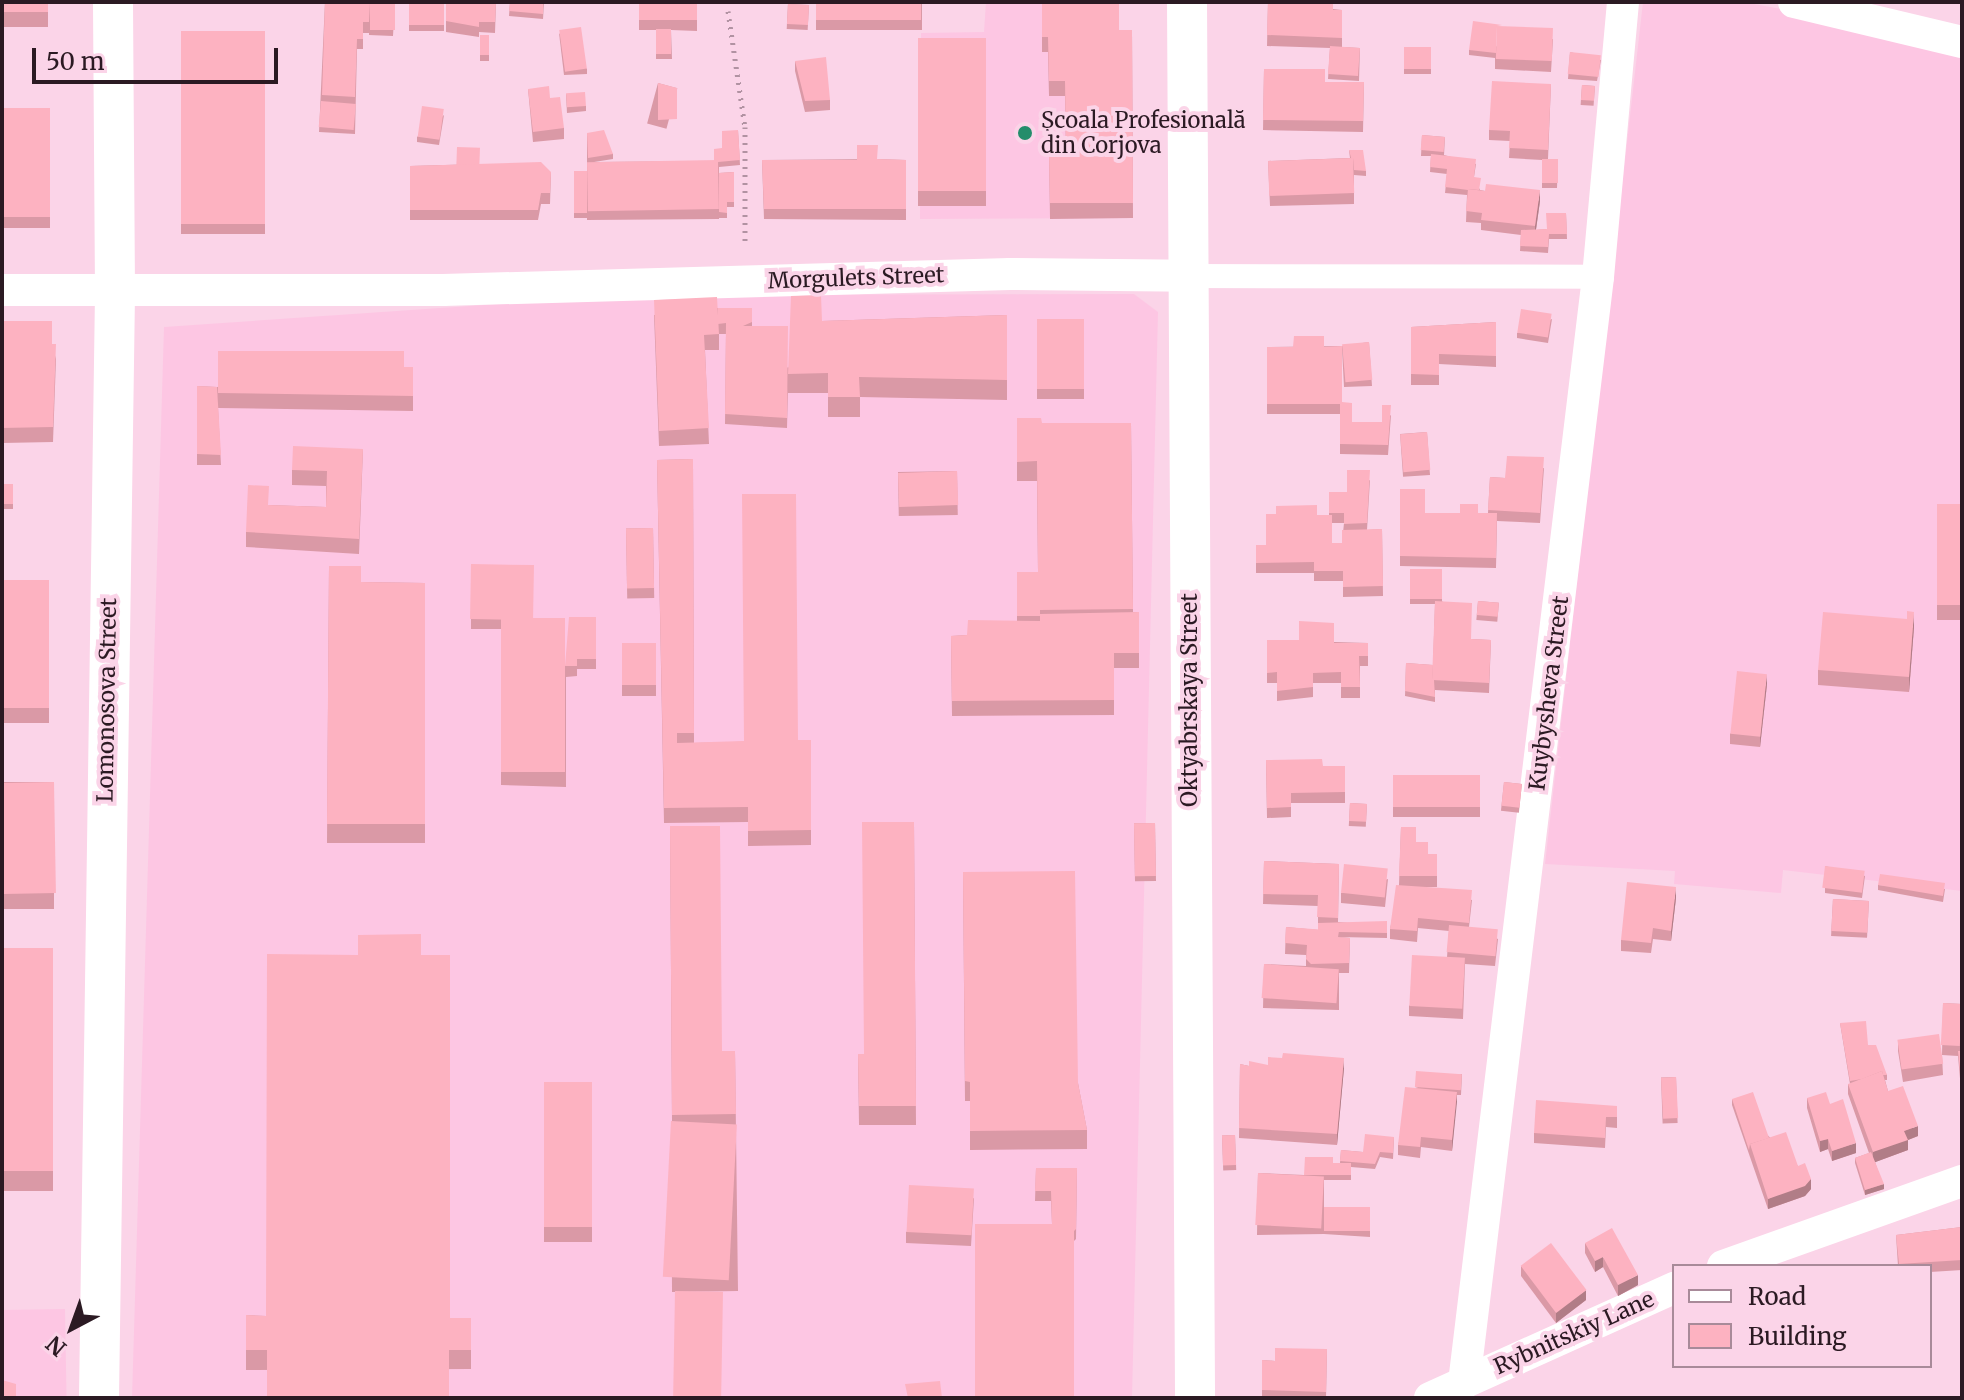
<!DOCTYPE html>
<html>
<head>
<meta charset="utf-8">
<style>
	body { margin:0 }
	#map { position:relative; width:1964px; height:1400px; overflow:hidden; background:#fbd4e8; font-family:Merriweather,serif }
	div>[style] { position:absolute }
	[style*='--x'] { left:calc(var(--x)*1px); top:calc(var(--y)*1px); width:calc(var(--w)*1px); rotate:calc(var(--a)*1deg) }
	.built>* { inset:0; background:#fdc6e3; transform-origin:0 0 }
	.path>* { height:5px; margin-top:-2.5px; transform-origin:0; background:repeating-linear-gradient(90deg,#b192a2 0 2px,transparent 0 8px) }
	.pedestrian>* { height:24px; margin:-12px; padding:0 12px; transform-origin:12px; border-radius:12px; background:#fff }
	.minor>* { height:32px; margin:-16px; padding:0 16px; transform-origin:16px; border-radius:16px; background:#fff }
	.tertiary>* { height:40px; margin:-20px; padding:0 20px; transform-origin:20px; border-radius:20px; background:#fff }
	.wall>* { inset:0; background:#da99a6; transform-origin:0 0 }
	.shaded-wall>* { inset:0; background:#b17d87 }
	.building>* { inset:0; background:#fdb2c1; transform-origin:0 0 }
	.dots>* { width:22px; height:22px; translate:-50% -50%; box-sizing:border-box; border:4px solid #fbd4e8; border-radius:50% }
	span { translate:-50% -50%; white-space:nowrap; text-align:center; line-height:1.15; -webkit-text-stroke:8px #fbd4e8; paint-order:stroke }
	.poi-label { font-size:22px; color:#2b1a23 }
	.left { translate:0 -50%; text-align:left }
	.street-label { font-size:22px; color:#2b1a23 }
	.frame { position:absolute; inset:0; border:4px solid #2b1a23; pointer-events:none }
	.legend { position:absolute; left:1672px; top:1264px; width:260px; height:104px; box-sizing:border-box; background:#fbd4e8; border:2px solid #a88a99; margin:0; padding:10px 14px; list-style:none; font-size:24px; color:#2b1a23 }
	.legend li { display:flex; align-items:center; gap:16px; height:40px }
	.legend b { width:40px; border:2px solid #a88a99 }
	.north { position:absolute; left:32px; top:1288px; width:80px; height:80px; -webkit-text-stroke:6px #fbd4e8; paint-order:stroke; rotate:221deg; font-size:22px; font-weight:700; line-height:32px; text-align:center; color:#2b1a23 }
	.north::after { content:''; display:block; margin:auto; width:28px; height:36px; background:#2b1a23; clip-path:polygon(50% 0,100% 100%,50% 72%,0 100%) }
	.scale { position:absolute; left:32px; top:48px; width:246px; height:36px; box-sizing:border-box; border:4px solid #2b1a23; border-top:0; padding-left:10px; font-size:24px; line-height:28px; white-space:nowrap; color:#2b1a23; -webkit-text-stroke:6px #fbd4e8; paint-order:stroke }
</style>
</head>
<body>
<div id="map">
	<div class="built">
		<i style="clip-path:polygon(986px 2px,1119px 2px,1119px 45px,1132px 45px,1133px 218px,920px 219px,921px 33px,984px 32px)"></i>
		<i style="clip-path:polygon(1643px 2px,1743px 2px,1857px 23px,1962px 54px,1962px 891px,1783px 870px,1781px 893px,1674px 884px,1675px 871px,1545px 864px)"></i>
		<i style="clip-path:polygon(1134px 294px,1158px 312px,1132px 1398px,132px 1398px,164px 327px,631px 295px)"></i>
		<i style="left:65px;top:1309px;width:89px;height:64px;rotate:89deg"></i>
	</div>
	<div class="path">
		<i style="--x:728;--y:11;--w:117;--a:81.7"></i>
		<i style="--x:745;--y:127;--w:116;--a:90"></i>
	</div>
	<div class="pedestrian">
		<i style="--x:1188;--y:276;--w:410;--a:0.1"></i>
	</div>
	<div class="minor">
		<i style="--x:1794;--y:2;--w:173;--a:13.4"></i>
		<i style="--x:2;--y:290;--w:441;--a:0"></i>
		<i style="--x:443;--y:290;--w:567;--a:-1.62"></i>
		<i style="--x:1010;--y:274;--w:178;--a:0.6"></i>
		<i style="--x:1723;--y:1266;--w:254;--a:-19.6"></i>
		<i style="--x:1464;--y:1383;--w:1114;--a:-83.09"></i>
		<i style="--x:1598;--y:277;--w:276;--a:-84.8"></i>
		<i style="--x:1430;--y:1398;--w:268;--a:-24.3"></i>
	</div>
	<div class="tertiary">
		<i style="--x:1187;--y:2;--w:1396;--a:89.67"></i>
		<i style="--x:99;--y:1398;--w:1107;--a:-89.17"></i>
		<i style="--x:115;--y:291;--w:289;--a:-90.4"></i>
	</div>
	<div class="wall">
		<i style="left:2px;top:2px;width:46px;height:25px"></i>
		<i style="clip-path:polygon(325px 2px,395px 2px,393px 36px,369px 35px,369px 33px,363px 33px,363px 49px,357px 49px,355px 134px,319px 132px)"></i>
		<i style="left:409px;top:2px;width:35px;height:29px"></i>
		<i style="clip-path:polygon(446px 2px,496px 2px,495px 33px,479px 32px,479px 37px,446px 32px)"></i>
		<i style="clip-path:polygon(510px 2px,544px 2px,543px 19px,509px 16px)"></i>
		<i style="clip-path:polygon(639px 2px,697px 2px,697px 31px,671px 30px,672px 59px,656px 59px,656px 30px,639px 30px)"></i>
		<i style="left:816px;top:2px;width:106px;height:28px"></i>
		<i style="clip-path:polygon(1042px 2px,1119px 30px,1132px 30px,1133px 218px,1050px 219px,1049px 152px,1066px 152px,1065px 96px,1049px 96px,1048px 52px,1042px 52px)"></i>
		<i style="clip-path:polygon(1268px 2px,1342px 10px,1342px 47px,1360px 48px,1359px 81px,1328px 79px,1330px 48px,1267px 46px)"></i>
		<i style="left:788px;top:4px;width:21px;height:25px;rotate:3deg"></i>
		<i style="left:181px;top:31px;width:84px;height:203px"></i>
		<i style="clip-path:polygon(559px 33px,587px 69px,587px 74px,564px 75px)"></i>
		<i style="left:480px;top:35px;width:9px;height:26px"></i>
		<i style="left:918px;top:38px;width:68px;height:168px"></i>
		<i style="clip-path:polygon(1553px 39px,1551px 72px,1495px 69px,1495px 58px,1469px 55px,1469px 50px)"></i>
		<i style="left:1404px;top:47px;width:27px;height:27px"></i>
		<i style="clip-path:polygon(1570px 52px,1601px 60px,1597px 81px,1568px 79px)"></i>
		<i style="clip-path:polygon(795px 61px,830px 100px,830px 110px,805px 112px,795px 71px)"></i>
		<i style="clip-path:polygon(1264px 69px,1325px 82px,1364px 82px,1363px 132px,1263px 130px)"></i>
		<i style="left:658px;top:83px;width:20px;height:42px;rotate:15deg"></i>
		<i style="clip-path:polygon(1551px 84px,1548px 159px,1558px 159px,1557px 188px,1542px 188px,1542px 160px,1509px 158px,1510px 141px,1489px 140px,1489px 130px)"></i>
		<i style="left:1582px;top:85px;width:13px;height:20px;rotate:4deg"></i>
		<i style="clip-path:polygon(528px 89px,564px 128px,564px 139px,533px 142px)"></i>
		<i style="clip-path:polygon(566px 94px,586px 106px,586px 111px,567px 113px)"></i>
		<i style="left:2px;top:108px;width:48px;height:120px"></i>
		<i style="clip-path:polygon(444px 115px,439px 145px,417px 142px,417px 137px)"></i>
		<i style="clip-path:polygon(738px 130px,740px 165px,719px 167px,719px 173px,734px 172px,734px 207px,727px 207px,727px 218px,719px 218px,719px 219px,587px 220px,587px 218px,574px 218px,574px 171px,587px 171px,587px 133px,613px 154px,613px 159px,594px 162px,714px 161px,722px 148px)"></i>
		<i style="clip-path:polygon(1422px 135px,1445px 137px,1444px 155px,1476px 164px,1474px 177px,1480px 190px,1540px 201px,1536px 230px,1547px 229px,1566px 213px,1567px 239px,1549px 239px,1548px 253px,1520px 251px,1521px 235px,1481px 230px,1481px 223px,1466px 222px,1467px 195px,1445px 193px,1447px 174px,1430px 172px,1431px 156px,1421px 156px)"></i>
		<i style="clip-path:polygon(1349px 150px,1366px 171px,1366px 176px,1354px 175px,1354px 204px,1270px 206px,1268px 161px,1350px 158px)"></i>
		<i style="clip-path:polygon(878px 159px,906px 160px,906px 220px,764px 219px,762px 160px)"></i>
		<i style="clip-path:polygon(480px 164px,551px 172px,550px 204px,541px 204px,538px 220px,410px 220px,410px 166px)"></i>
		<i style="clip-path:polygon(718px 308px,752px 308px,752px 326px,788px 368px,822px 321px,1007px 315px,1007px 400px,860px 397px,860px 417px,828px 417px,828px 393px,788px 393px,788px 388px,787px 428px,725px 424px,726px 334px,719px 334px,719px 350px,705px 350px,709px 444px,659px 446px,654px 315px)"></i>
		<i style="left:1037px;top:319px;width:47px;height:80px"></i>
		<i style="clip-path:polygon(1552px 319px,1548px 343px,1517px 338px,1517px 333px)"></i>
		<i style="clip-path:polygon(2px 321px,52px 344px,56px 359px,53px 442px,2px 443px)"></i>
		<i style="clip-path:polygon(1496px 322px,1496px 367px,1439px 364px,1439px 385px,1411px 385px,1411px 327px)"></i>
		<i style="clip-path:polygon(1369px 342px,1372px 386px,1344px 387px,1342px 349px,1342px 402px,1352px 422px,1382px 422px,1391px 415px,1388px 455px,1340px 454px,1340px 414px,1267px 414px,1267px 347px,1342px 346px)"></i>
		<i style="clip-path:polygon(404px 367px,413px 367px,413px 411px,218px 408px,221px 465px,197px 465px,197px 386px,217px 387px)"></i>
		<i style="clip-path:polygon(1017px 418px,1042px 423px,1131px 423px,1133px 612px,1139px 612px,1139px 668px,1114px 668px,1114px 715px,952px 716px,951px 636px,967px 635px,1017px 621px,1017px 572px,1038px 572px,1037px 481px,1017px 481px)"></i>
		<i style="left:1427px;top:432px;width:43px;height:27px;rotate:86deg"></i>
		<i style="clip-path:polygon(363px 449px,359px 554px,246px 547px,246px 532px,269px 505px,326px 507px,326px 486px,292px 485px,292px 470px)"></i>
		<i style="clip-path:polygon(693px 459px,694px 743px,811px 740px,811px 845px,748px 846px,748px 822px,664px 823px,657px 460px)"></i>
		<i style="clip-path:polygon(1544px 468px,1540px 523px,1497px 521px,1496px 568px,1400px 566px,1400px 489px,1425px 513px,1488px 513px,1490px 477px,1505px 478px)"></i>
		<i style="left:957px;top:471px;width:44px;height:59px;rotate:89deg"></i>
		<i style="clip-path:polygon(evenodd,1370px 480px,1367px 530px,1382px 529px,1383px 596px,1343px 597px,1343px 581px,1314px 581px,1314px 573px,1256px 573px,1256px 545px,1266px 545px,1317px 515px,1329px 515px,1329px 492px,1347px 492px,1370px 480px,1332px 523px,1344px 523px,1342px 543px,1332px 543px,1332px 523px)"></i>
		<i style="left:2px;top:484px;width:11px;height:25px"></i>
		<i style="left:1962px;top:504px;width:116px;height:25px;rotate:90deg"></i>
		<i style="left:653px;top:528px;width:70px;height:27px;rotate:89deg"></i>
		<i style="clip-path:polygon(471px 564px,533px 619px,566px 666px,596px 617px,596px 669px,577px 669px,577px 676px,566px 677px,566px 787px,501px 785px,501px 629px,471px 629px)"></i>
		<i style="clip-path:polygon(329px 566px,361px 582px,425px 583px,425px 843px,327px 843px)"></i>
		<i style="clip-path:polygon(1410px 569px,1442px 569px,1442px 601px,1471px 639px,1491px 640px,1489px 693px,1435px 690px,1435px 702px,1405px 696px,1406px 663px,1433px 665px,1435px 604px,1410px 604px)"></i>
		<i style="left:49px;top:580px;width:143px;height:47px;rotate:90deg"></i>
		<i style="left:1478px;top:601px;width:21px;height:19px;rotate:5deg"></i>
		<i style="clip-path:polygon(1914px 627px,1909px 692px,1818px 685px,1818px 670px)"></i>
		<i style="clip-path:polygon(1267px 640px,1368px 643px,1368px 666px,1360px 666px,1360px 698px,1341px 698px,1341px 683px,1313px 683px,1313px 697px,1277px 701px,1277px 683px,1267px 683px)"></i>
		<i style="left:656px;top:643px;width:53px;height:34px;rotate:90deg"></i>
		<i style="clip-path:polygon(1767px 684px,1760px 747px,1730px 744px,1730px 734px)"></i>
		<i style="clip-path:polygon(1266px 760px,1323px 766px,1345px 766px,1345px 803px,1291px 803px,1291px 817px,1267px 818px)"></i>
		<i style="left:1480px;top:775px;width:42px;height:87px;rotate:90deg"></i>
		<i style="left:54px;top:782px;width:127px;height:52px;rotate:90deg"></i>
		<i style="left:1504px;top:782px;width:18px;height:29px;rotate:6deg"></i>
		<i style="left:1350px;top:803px;width:17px;height:23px;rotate:3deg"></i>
		<i style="clip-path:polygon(914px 822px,916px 1125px,859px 1125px,858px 1054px,864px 1054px)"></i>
		<i style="left:1155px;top:823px;width:58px;height:21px;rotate:89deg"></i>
		<i style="clip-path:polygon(670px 826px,722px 1051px,735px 1051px,738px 1291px,672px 1292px,671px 1121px,672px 1121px)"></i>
		<i style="clip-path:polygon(1401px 827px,1428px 854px,1437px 854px,1437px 887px,1417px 887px,1472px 900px,1469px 927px,1498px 939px,1495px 966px,1465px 964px,1463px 1019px,1409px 1016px,1409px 1006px,1447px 957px,1449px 931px,1418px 928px,1417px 942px,1390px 939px,1390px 929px,1399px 885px)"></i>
		<i style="clip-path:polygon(1264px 861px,1339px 864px,1338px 922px,1387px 926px,1387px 938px,1339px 937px,1350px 938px,1349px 973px,1339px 973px,1339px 1010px,1263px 1008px,1264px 964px,1306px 966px,1306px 955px,1285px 954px,1286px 927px,1318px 930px,1318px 906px,1263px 904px)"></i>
		<i style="clip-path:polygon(1825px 866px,1865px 876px,1862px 898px,1825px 893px)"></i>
		<i style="clip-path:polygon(963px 872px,1078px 1083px,1087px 1130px,1087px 1149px,970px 1150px,970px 1101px,965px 1101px)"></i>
		<i style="clip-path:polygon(1388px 879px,1385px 907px,1341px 903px,1341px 893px)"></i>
		<i style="clip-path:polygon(1878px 885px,1945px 889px,1943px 902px,1878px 890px)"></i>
		<i style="clip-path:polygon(1676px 898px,1671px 941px,1653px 939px,1651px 953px,1621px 951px,1621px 940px)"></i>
		<i style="left:1833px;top:899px;width:36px;height:37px;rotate:3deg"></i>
		<i style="left:2px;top:948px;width:51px;height:243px"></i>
		<i style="clip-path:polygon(421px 955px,450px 1318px,471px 1318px,471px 1369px,246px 1370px,246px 1315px,266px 1316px)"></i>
		<i style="clip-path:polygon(1943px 1003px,1962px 1004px,1962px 1101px,1958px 1056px,1942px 1055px,1943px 1075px,1903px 1082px,1898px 1051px,1898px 1041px,1942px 1055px)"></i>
		<i style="clip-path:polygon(1840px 1023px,1868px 1045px,1887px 1075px,1887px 1080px,1885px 1080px,1888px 1091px,1918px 1136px,1908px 1140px,1908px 1150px,1875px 1162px,1884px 1189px,1865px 1195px,1855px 1163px,1855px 1158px,1869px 1153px,1848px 1094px,1848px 1084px,1850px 1084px)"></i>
		<i style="clip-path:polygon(1240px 1064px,1249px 1066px,1268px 1065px,1344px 1068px,1337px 1145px,1239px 1138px)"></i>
		<i style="clip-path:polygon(1462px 1074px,1461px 1095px,1457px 1095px,1452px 1151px,1421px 1147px,1420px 1158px,1398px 1155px,1398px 1145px,1415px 1088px)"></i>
		<i style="left:1676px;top:1077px;width:46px;height:15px;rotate:88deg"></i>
		<i style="left:544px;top:1082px;width:48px;height:160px"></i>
		<i style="clip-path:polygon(1807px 1098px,1830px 1104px,1856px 1153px,1832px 1161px,1828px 1149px,1820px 1152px,1807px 1108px)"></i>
		<i style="clip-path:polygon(1732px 1099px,1798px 1166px,1811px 1189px,1805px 1196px,1768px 1209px,1732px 1105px)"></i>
		<i style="clip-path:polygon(1617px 1106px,1617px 1128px,1606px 1127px,1605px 1148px,1534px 1143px,1534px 1133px)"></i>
		<i style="left:1235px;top:1135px;width:35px;height:13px;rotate:88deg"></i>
		<i style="clip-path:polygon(1394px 1137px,1393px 1159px,1380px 1157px,1375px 1169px,1351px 1167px,1351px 1180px,1324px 1180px,1324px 1224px,1370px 1207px,1370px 1237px,1324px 1234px,1257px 1235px,1258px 1173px,1304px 1175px,1333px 1163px,1340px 1163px,1341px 1150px,1363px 1152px)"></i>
		<i style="clip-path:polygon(1036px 1168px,1077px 1168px,1076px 1239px,1074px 1241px,1052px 1224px,1051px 1201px,1035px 1201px)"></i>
		<i style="clip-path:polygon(974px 1198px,971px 1246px,906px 1243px,906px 1232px)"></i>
		<i style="clip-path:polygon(1962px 1227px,1962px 1270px,1930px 1272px,1930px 1266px,1898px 1266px,1896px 1235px)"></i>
		<i style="clip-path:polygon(1585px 1243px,1638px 1285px,1618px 1296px,1603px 1267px,1595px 1272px,1585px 1253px)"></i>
		<i style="clip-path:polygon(1521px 1266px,1586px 1300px,1556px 1323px,1521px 1276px)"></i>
		<i style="clip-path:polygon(1327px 1349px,1326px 1398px,1262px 1398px,1262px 1360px,1275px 1361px)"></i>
	</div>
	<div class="shaded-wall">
		<i style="clip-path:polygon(1540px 190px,1540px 201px,1535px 236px,1535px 226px)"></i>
		<i style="clip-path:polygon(1914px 612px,1914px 627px,1909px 692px,1909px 677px)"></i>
		<i style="clip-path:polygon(1767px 674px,1767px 684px,1760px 747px,1760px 737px)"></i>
		<i style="clip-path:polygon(1676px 887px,1676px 898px,1671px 941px,1671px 931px)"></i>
		<i style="clip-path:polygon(1344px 1058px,1344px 1068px,1337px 1145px,1337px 1134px)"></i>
		<i style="clip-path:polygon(1457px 1092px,1457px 1102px,1452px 1151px,1452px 1140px)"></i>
		<i style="clip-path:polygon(1918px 1126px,1918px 1136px,1908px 1140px,1908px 1150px,1873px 1163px,1873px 1152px,1904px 1131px)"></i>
		<i style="clip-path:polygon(1828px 1139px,1828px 1149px,1820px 1152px,1820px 1141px)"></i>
		<i style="clip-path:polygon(1856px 1143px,1856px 1153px,1832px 1161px,1832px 1151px)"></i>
		<i style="clip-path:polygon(1811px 1179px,1811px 1189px,1805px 1196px,1768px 1209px,1768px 1199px)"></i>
		<i style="clip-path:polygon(1884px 1184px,1884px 1189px,1865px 1195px,1865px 1190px)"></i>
		<i style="clip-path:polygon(1603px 1257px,1603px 1267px,1595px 1272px,1595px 1261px)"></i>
		<i style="clip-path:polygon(1638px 1275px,1638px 1285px,1618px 1296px,1618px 1285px)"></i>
		<i style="clip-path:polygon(1586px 1290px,1586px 1300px,1556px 1323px,1556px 1312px)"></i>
	</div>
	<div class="building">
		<i style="left:2px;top:2px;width:46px;height:10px"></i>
		<i style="clip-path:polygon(325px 2px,370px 2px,369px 22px,363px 22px,363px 39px,357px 39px,355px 97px,322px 95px)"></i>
		<i style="left:370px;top:2px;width:25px;height:28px"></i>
		<i style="left:409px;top:2px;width:35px;height:23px"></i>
		<i style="clip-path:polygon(446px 2px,496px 2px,495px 22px,479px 22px,479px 27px,446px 21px)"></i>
		<i style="clip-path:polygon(510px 2px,543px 2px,543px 14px,509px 11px)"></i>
		<i style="left:639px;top:2px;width:58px;height:18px"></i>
		<i style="left:816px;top:2px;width:105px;height:18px"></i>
		<i style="clip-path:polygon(1042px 2px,1119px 2px,1119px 30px,1132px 30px,1133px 203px,1050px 203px,1049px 152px,1066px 152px,1065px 81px,1049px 81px,1048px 37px,1042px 37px)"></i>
		<i style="clip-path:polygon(1268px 2px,1333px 2px,1333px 10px,1342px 10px,1342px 38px,1267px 35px)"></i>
		<i style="left:788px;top:4px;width:21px;height:20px;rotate:3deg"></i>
		<i style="clip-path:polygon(1473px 21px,1502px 25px,1497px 26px,1496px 53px,1469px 50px)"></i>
		<i style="left:1497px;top:26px;width:56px;height:33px;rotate:2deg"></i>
		<i style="left:581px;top:27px;width:42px;height:22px;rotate:82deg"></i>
		<i style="left:656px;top:29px;width:15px;height:25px"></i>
		<i style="left:181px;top:31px;width:84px;height:193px"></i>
		<i style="left:480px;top:35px;width:9px;height:20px"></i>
		<i style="left:918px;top:38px;width:68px;height:153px"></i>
		<i style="left:1330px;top:46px;width:30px;height:28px;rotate:4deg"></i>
		<i style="left:1404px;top:47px;width:27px;height:22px"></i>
		<i style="left:1570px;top:52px;width:31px;height:22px;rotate:6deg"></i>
		<i style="clip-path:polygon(826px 57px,830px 100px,805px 101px,795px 61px)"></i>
		<i style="clip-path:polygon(1264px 69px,1325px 69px,1325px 82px,1364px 82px,1363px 121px,1263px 120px)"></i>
		<i style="clip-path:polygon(1492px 81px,1551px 84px,1548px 150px,1509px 148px,1510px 131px,1489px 130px)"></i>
		<i style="clip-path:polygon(658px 83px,677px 88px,677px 119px,658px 120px)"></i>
		<i style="left:1582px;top:85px;width:13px;height:15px;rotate:4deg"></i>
		<i style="clip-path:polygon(549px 86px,550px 98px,560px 97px,564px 128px,533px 132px,528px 89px)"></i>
		<i style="left:585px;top:92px;width:14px;height:19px;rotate:86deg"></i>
		<i style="left:321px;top:101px;width:35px;height:26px;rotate:5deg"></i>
		<i style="left:422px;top:106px;width:22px;height:31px;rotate:8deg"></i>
		<i style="left:2px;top:108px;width:48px;height:109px"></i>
		<i style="clip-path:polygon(604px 130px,613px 154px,588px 158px,587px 133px)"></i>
		<i style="clip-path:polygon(738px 130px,740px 160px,718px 162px,718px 160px,714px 161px,714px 149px,722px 148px,722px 131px)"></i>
		<i style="left:1422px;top:135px;width:23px;height:15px;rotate:5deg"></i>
		<i style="clip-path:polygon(857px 145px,878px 145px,877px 159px,906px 160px,906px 209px,764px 209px,762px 160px,857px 160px)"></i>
		<i style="left:457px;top:147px;width:23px;height:18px;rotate:2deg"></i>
		<i style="clip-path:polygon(1349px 150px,1363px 150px,1366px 171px,1354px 170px,1353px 158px,1351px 158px)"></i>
		<i style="clip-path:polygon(1431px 154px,1476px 159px,1474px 177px,1481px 178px,1479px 190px,1468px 189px,1468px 190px,1445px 187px,1447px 169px,1430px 167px)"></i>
		<i style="left:1353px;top:158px;width:35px;height:85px;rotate:88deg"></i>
		<i style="left:1542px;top:159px;width:16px;height:24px"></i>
		<i style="left:718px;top:160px;width:49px;height:131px;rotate:89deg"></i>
		<i style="clip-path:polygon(541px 162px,551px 172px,550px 193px,541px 193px,538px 210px,410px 210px,410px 166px)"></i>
		<i style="left:574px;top:171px;width:13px;height:42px"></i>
		<i style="clip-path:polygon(734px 172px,734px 202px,727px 202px,727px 213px,719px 212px,719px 173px)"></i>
		<i style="clip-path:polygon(1486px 184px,1540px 190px,1535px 226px,1481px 220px,1482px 213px,1466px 211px,1468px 189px,1485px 191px)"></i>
		<i style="clip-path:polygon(1546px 213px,1566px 213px,1567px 234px,1549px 234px,1548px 247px,1520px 246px,1521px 230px,1547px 229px)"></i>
		<i style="clip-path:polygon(821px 295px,822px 321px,1007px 315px,1007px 380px,859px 377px,860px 397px,828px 397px,828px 373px,788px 374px,791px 296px)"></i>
		<i style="clip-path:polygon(717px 297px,719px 334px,704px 335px,709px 428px,659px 431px,654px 300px)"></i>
		<i style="clip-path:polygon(718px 308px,752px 308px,752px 322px,743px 326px,788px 326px,787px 418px,725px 414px,726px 323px,718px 324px)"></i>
		<i style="left:1521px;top:309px;width:31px;height:24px;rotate:9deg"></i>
		<i style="left:1037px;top:319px;width:47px;height:70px"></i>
		<i style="clip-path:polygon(2px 321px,52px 321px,52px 344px,56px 344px,53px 427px,2px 428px)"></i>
		<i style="clip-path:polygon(1496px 322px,1496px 356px,1439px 354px,1439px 375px,1411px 374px,1411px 327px)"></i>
		<i style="clip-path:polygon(1294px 336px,1324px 336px,1324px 347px,1342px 346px,1342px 402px,1352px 403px,1352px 422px,1382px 422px,1382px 405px,1391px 405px,1388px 445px,1340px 444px,1340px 404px,1267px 404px,1267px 347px,1293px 347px)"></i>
		<i style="left:1369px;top:342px;width:38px;height:27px;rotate:85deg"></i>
		<i style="clip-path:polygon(218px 351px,404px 351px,404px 367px,413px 367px,413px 396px,218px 393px)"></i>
		<i style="clip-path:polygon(197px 386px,217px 387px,221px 455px,197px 454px)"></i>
		<i style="clip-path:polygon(1017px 418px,1041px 418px,1042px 423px,1131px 423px,1133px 609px,1040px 610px,1040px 616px,1017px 616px,1017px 572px,1038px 572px,1037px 461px,1017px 462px)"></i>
		<i style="left:1427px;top:432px;width:38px;height:27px;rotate:85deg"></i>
		<i style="clip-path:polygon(293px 446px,363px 449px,359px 539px,246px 532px,248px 485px,269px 486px,268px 505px,326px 507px,327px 471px,292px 470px)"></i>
		<i style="clip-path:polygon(1507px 456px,1544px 457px,1540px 513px,1488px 510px,1490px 477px,1505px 478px)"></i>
		<i style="clip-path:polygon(693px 459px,694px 733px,677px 733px,677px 743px,744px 741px,742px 494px,796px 494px,798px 740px,811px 740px,811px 830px,748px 831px,748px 807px,664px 808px,657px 460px)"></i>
		<i style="clip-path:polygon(1347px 470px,1370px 470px,1367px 523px,1344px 524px,1344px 513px,1329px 513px,1329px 492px,1347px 492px)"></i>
		<i style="left:957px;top:471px;width:34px;height:59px;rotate:88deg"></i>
		<i style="left:2px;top:484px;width:11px;height:20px"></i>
		<i style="clip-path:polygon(1400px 489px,1425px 489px,1425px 513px,1460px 513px,1460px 504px,1478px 504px,1478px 513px,1497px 513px,1496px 558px,1400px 556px)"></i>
		<i style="left:1962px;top:504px;width:101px;height:25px;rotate:90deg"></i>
		<i style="clip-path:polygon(1317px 505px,1317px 515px,1332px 515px,1332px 543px,1342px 543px,1342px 530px,1382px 529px,1383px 586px,1343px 587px,1343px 571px,1314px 571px,1314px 562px,1256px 563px,1256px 545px,1266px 545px,1266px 514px,1276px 514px,1276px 506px)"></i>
		<i style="left:653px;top:528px;width:60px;height:27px;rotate:89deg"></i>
		<i style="left:471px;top:564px;width:63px;height:55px;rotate:1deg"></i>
		<i style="clip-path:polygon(329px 566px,361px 566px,361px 582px,425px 583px,425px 824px,327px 824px)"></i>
		<i style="left:1410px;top:569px;width:32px;height:30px"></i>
		<i style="left:49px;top:580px;width:128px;height:47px;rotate:90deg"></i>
		<i style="clip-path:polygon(1435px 601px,1472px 603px,1471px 639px,1491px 640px,1489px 683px,1432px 680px)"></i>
		<i style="left:1478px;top:601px;width:21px;height:14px;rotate:5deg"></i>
		<i style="clip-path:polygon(1907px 611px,1914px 612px,1909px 677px,1818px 670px,1823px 612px,1907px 619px)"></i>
		<i style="clip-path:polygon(1139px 612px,1139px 653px,1114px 653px,1114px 700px,952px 701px,951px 636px,967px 635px,968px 620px,1040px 621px,1040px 614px)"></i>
		<i style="clip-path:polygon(569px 617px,596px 617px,596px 659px,577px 659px,577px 666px,565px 666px)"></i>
		<i style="left:565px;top:618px;width:154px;height:64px;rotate:90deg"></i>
		<i style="clip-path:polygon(1299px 621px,1334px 623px,1334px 643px,1368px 643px,1368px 656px,1359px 656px,1360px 687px,1341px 687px,1341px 672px,1313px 673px,1313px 687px,1277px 691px,1277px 672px,1267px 673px,1267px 640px,1299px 640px)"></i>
		<i style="left:656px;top:643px;width:42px;height:34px;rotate:90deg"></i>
		<i style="clip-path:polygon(1406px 663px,1433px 665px,1432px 680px,1434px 680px,1435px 697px,1405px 691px)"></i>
		<i style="left:1737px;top:671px;width:30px;height:63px;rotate:6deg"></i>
		<i style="clip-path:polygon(1322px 759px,1323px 766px,1345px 766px,1345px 792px,1291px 793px,1291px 807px,1267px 808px,1266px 760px)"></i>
		<i style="left:1480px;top:775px;width:32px;height:87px;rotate:90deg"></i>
		<i style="left:54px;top:782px;width:111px;height:52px;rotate:89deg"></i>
		<i style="left:1504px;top:782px;width:18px;height:24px;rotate:6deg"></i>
		<i style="left:1350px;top:803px;width:17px;height:18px;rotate:3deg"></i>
		<i style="clip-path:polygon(862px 822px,914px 822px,916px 1106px,859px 1106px,858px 1054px,864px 1054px)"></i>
		<i style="left:1155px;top:823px;width:53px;height:21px;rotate:89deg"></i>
		<i style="clip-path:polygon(670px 826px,720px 826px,722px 1051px,735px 1051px,736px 1114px,672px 1115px)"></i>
		<i style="clip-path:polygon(1401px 827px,1416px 827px,1416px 842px,1428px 842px,1428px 854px,1437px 854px,1437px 876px,1399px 876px)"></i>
		<i style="clip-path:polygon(1264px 861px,1339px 864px,1338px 918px,1317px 917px,1318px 895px,1263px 894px)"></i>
		<i style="left:1344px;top:864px;width:44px;height:29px;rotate:6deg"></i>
		<i style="left:1825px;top:866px;width:40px;height:22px;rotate:7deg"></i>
		<i style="clip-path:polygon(1075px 871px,1078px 1083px,1087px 1130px,970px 1131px,970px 1082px,965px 1081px,963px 872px)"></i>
		<i style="clip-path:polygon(1880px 874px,1945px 883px,1943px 896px,1878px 885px)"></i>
		<i style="clip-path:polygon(1627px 882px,1676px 887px,1671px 931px,1653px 928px,1651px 943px,1621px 940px)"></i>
		<i style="clip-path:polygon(1396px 885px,1472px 890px,1469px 923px,1418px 918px,1417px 931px,1390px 929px)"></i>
		<i style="left:1833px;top:899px;width:36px;height:32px;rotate:3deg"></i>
		<i style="clip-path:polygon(1387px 921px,1387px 933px,1339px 932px,1318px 930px,1318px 923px)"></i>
		<i style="left:1449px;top:925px;width:49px;height:27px;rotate:5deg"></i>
		<i style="clip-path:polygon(1286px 927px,1339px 931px,1338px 937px,1350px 938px,1349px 963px,1311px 964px,1306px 959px,1307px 945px,1285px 943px)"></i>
		<i style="clip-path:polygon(421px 934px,421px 955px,450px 955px,450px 1318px,471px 1318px,471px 1350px,449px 1350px,449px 1398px,267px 1398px,267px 1350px,246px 1350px,246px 1315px,266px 1316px,267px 954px,358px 955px,358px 935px)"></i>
		<i style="left:2px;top:948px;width:51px;height:223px"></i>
		<i style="left:1412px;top:955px;width:53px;height:51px;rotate:3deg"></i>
		<i style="left:1264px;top:964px;width:75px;height:34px;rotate:4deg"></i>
		<i style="left:1943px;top:1003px;width:19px;height:42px;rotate:3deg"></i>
		<i style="clip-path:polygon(1866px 1021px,1868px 1045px,1876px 1045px,1887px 1075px,1883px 1075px,1882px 1071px,1862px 1079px,1850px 1081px,1840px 1023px)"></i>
		<i style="left:1939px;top:1034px;width:30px;height:42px;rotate:82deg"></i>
		<i style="clip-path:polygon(1958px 1051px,1962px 1051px,1962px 1090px)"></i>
		<i style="clip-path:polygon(1283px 1053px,1344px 1058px,1337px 1134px,1239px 1128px,1240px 1064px,1249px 1066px,1249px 1061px,1268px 1065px,1268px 1057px,1282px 1058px)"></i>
		<i style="left:1416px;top:1071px;width:46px;height:16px;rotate:4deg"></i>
		<i style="clip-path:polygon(1882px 1071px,1888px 1091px,1903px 1086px,1918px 1126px,1904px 1131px,1908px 1140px,1873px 1152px,1848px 1084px)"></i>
		<i style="left:1676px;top:1077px;width:41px;height:15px;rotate:87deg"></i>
		<i style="left:544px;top:1082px;width:48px;height:145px"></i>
		<i style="clip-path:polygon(1405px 1087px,1457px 1092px,1452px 1140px,1421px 1137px,1420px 1147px,1398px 1145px)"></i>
		<i style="clip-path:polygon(1753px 1092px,1769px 1138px,1750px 1144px,1749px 1150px,1732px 1099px)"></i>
		<i style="clip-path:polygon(1826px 1092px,1830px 1104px,1843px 1099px,1856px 1143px,1832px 1151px,1828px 1139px,1820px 1141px,1807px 1098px)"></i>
		<i style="clip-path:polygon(1536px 1100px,1617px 1106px,1617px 1117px,1606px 1117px,1605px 1138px,1534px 1133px)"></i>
		<i style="left:671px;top:1121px;width:66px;height:156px;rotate:3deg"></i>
		<i style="clip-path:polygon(1786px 1132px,1798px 1166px,1805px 1163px,1811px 1179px,1805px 1186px,1768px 1199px,1750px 1144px)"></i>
		<i style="clip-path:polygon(1365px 1134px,1394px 1137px,1393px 1153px,1380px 1152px,1375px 1164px,1340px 1161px,1341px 1150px,1363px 1152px)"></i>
		<i style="left:1235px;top:1135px;width:30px;height:13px;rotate:88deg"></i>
		<i style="clip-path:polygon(1871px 1152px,1884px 1184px,1865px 1190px,1855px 1158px)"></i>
		<i style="clip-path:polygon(1305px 1157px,1333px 1157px,1333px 1163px,1351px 1163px,1351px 1175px,1304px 1175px)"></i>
		<i style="clip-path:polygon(1036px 1168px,1077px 1168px,1076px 1229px,1074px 1231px,1074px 1224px,1052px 1224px,1051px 1191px,1035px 1191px)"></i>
		<i style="left:1258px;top:1173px;width:66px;height:52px;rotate:3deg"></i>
		<i style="left:909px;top:1185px;width:65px;height:47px;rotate:3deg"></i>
		<i style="left:1370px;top:1207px;width:24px;height:46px;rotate:90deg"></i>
		<i style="left:975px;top:1224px;width:99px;height:174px"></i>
		<i style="clip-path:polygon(1962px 1227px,1962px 1260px,1899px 1264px,1896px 1235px)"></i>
		<i style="clip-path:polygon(1612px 1228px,1638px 1275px,1618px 1285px,1603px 1257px,1595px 1261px,1585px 1243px)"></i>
		<i style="left:1551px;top:1243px;width:59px;height:38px;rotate:53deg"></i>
		<i style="left:675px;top:1291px;width:48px;height:107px;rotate:1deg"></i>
		<i style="clip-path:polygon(1275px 1348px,1327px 1349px,1326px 1392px,1262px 1390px,1262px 1360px,1275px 1361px)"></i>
		<i style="clip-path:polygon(2px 1380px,16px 1384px,16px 1398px,2px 1398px)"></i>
		<i style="clip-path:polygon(940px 1381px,942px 1398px,908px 1398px,905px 1384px)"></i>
	</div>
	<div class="dots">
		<i style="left:1025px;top:133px;background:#248d6b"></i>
	</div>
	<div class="poi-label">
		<span class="left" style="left:1041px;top:133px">Școala Profesională<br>din Corjova</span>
	</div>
	<div class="street-label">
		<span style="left:856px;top:278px;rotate:-2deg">Morgulets Street</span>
		<span style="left:1549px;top:693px;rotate:-83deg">Kuybysheva Street</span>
		<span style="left:107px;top:700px;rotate:-89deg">Lomonosova Street</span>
		<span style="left:1190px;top:700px;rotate:-90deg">Oktyabrskaya Street</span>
		<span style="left:1574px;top:1333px;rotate:-24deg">Rybnitskiy Lane</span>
	</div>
	<div class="frame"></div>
	<ul class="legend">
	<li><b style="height:10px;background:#fff"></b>Road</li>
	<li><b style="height:22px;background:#fdb2c1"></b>Building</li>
	</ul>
	<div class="north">N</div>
	<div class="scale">50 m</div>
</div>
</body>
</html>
